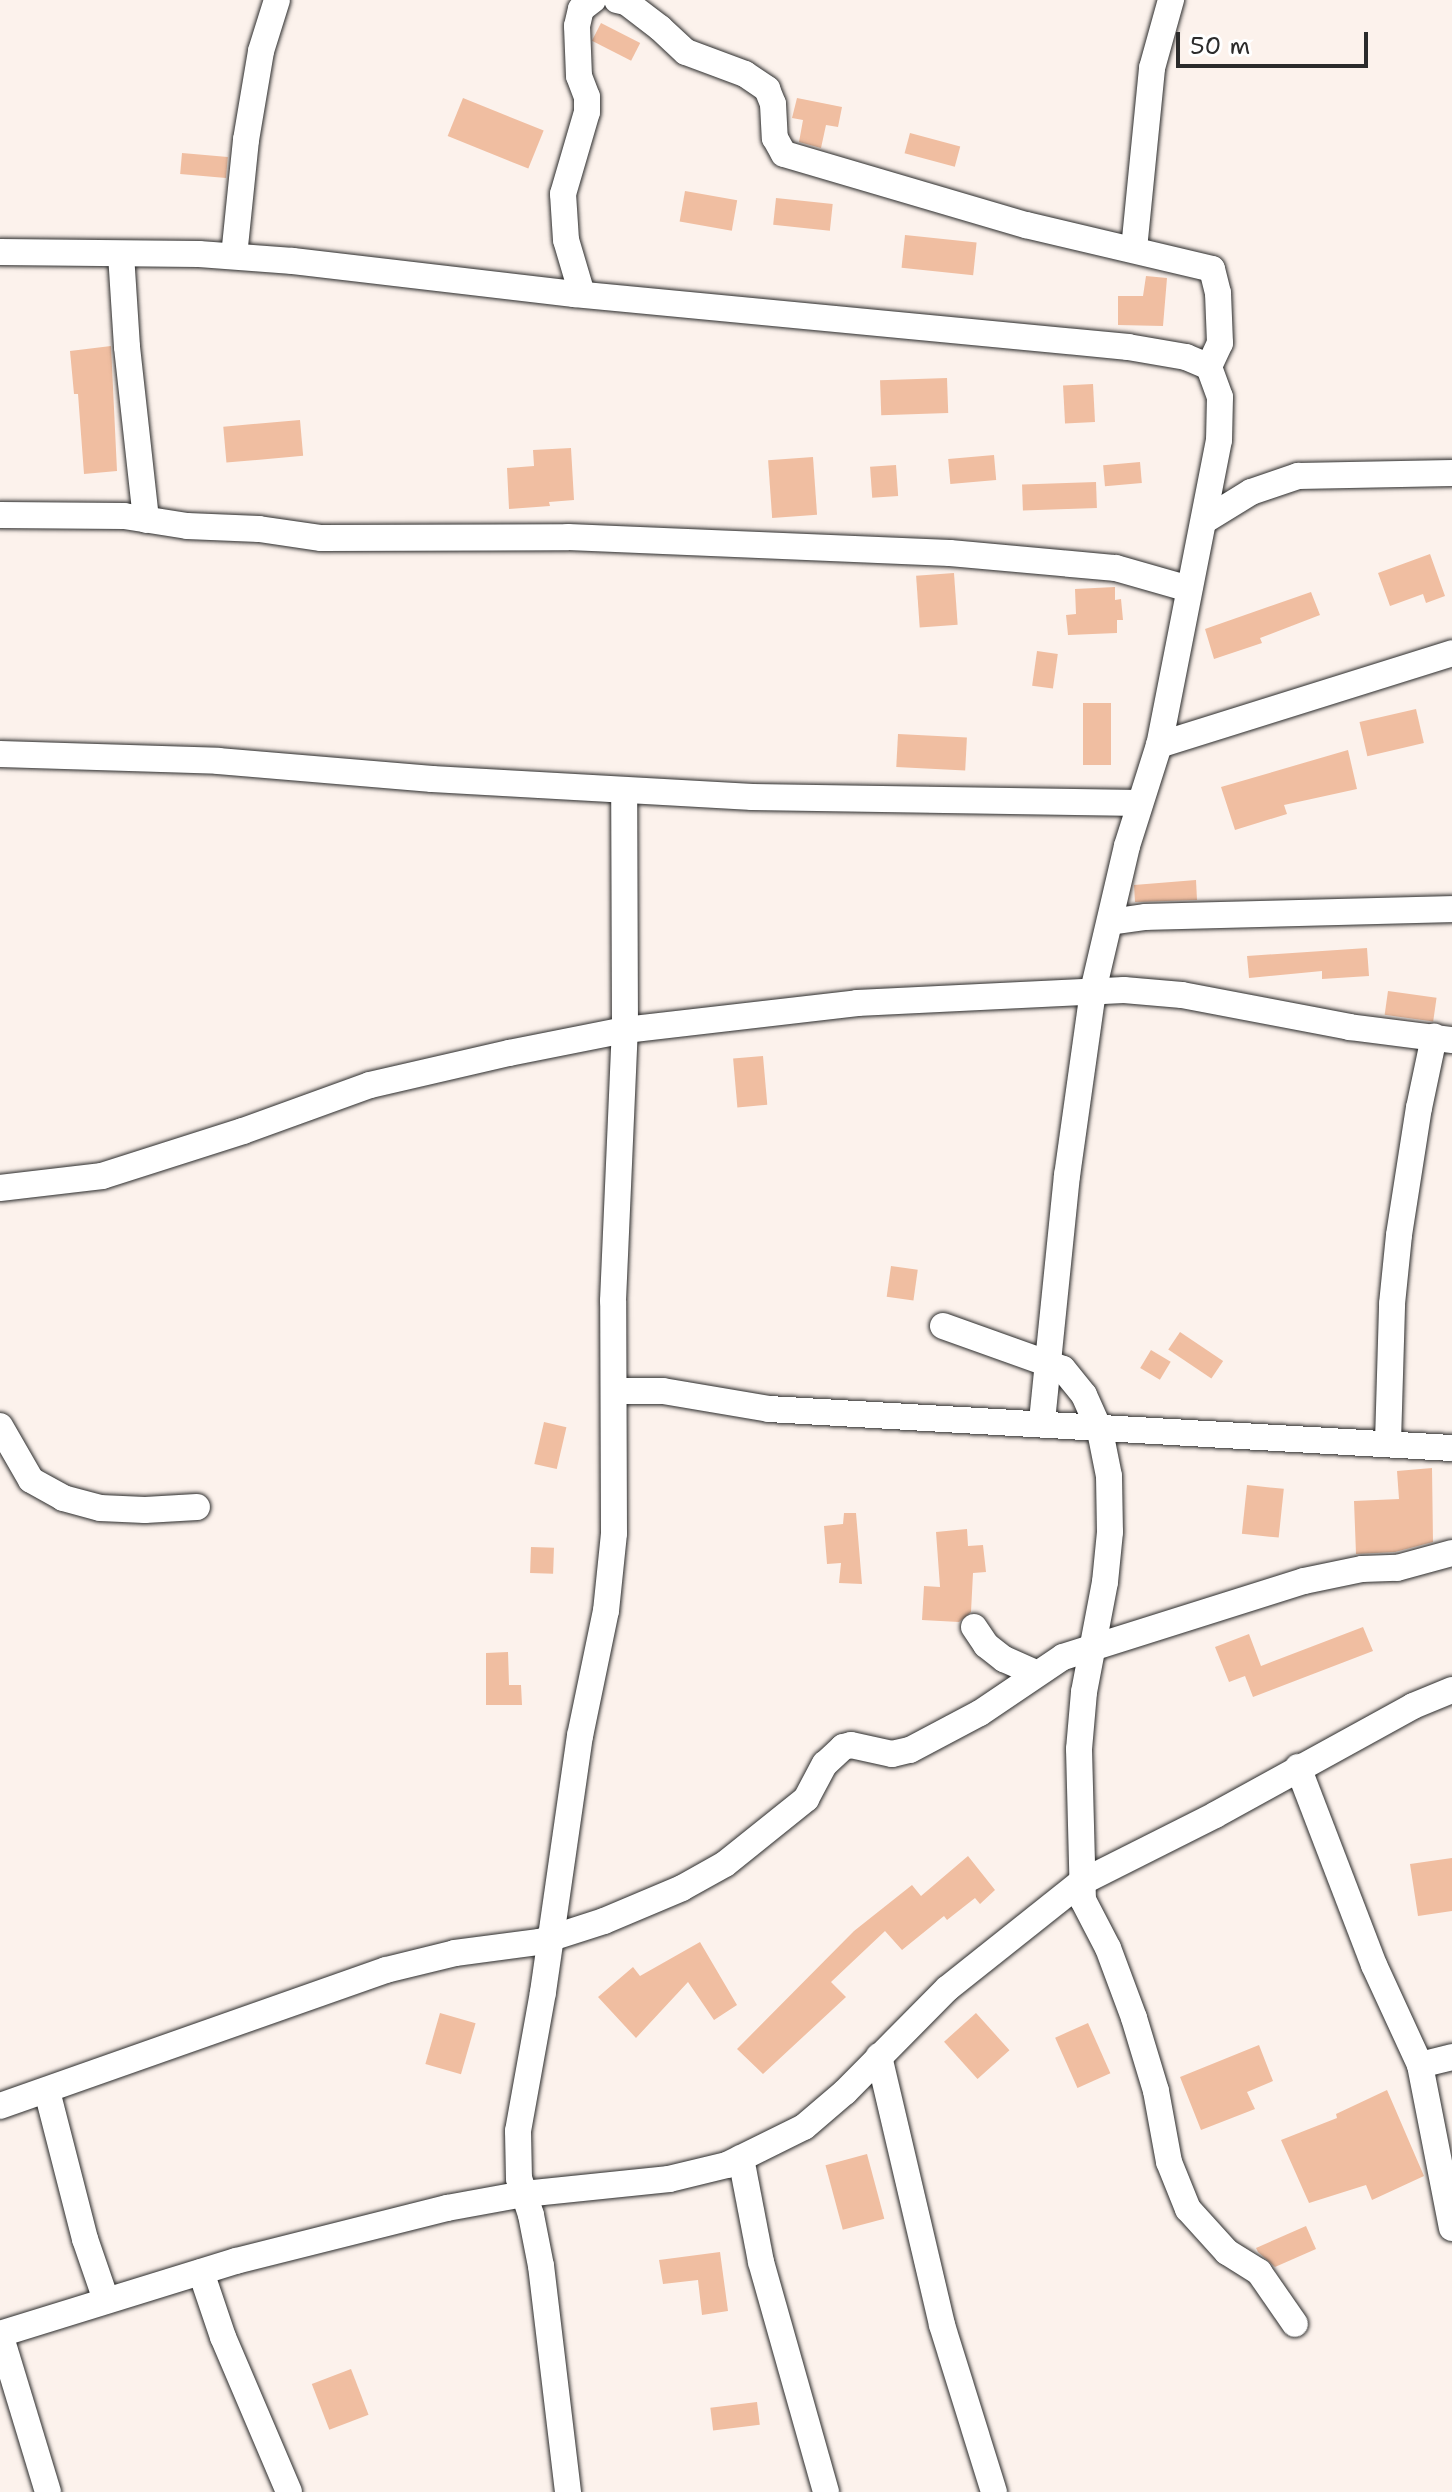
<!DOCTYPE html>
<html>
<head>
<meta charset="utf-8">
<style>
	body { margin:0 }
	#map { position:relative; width:1452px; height:2492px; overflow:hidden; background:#fcf2ec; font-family:"Shantell Sans",sans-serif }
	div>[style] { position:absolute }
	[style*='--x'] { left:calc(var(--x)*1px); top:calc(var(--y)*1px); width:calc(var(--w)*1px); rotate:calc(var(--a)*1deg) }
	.building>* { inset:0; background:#f0bea1; transform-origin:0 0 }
	.roads { filter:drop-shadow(0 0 2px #2b2b2b) drop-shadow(0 0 2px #2b2b2b) }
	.minor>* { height:26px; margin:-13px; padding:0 13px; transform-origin:13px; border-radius:13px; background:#fff }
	span { translate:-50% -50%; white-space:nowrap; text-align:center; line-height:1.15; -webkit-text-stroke:6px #fff; paint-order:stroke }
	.scale { position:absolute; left:1176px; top:32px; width:192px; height:36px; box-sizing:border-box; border:4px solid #2b2b2b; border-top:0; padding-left:10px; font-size:24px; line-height:28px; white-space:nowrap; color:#2b2b2b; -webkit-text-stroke:6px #fff; paint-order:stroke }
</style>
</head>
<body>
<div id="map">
	<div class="building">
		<i style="left:601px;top:23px;width:44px;height:20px;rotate:27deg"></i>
		<i style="left:463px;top:98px;width:87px;height:41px;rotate:22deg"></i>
		<i style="clip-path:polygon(797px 98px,842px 107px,838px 127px,826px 125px,821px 148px,799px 142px,803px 120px,792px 118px)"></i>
		<i style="left:910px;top:133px;width:52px;height:21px;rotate:15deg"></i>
		<i style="left:182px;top:153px;width:46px;height:21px;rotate:5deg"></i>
		<i style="left:685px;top:191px;width:53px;height:31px;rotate:10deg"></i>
		<i style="left:776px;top:198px;width:57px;height:27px;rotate:6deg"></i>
		<i style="left:905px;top:235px;width:72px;height:33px;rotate:6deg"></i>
		<i style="clip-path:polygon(1146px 276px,1167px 278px,1163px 326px,1118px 325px,1118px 296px,1143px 296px)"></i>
		<i style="clip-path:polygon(111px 346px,117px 471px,84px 474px,78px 394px,74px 394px,70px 351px)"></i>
		<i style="left:947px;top:378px;width:35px;height:67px;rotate:88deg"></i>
		<i style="left:1093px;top:384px;width:38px;height:30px;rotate:87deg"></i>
		<i style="left:300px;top:420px;width:36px;height:77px;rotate:85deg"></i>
		<i style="clip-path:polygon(571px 448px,574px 500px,549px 502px,550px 506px,509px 509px,507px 468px,534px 466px,533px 450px)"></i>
		<i style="left:994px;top:455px;width:25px;height:46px;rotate:85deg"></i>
		<i style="left:813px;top:457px;width:58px;height:45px;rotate:86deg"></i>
		<i style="left:1140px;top:462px;width:21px;height:37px;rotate:85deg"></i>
		<i style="left:896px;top:465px;width:31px;height:26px;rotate:86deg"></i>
		<i style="left:1096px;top:482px;width:26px;height:74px;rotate:88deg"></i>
		<i style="clip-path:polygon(1430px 554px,1445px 596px,1426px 603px,1423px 594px,1390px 606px,1378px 573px)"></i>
		<i style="left:954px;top:573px;width:52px;height:38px;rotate:86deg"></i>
		<i style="clip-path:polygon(1115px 587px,1115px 600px,1121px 599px,1123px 620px,1117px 620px,1117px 633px,1068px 635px,1066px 615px,1076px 614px,1075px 589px)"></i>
		<i style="clip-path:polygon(1311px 592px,1320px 615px,1260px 638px,1262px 643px,1214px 659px,1205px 629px)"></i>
		<i style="left:1037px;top:651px;width:21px;height:35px;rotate:8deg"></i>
		<i style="left:1083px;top:703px;width:28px;height:62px"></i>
		<i style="left:1416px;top:709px;width:35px;height:58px;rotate:77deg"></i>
		<i style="left:898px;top:734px;width:69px;height:33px;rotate:3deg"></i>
		<i style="clip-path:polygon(1348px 750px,1357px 789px,1284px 805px,1287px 814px,1235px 830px,1221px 787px)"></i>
		<i style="clip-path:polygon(1196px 880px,1197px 900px,1135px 902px,1134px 885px)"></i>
		<i style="clip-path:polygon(1367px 948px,1369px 976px,1322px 979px,1322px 971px,1249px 978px,1247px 956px)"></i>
		<i style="left:1388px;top:991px;width:49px;height:24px;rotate:8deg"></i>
		<i style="left:763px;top:1056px;width:49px;height:30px;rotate:85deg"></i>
		<i style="left:891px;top:1266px;width:27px;height:31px;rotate:8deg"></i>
		<i style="left:1180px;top:1332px;width:52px;height:21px;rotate:34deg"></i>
		<i style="left:1151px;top:1350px;width:23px;height:21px;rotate:31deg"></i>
		<i style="left:544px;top:1422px;width:23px;height:43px;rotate:13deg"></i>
		<i style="clip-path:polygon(1432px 1468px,1433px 1542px,1395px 1552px,1356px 1554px,1354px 1501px,1399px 1499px,1397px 1471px)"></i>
		<i style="left:1247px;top:1485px;width:37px;height:49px;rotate:6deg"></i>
		<i style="clip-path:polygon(844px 1513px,856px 1513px,862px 1584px,839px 1583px,841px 1563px,827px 1564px,824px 1526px,843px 1524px)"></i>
		<i style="clip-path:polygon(967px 1529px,968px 1546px,983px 1545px,986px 1572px,973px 1573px,971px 1612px,959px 1622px,922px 1620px,924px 1586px,940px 1587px,936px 1532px)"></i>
		<i style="left:531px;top:1547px;width:23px;height:26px;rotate:2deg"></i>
		<i style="clip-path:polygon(1363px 1627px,1373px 1651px,1253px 1697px,1245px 1676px,1229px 1682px,1215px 1647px,1249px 1634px,1261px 1666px)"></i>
		<i style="clip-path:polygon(508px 1652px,509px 1685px,521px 1685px,522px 1705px,486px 1705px,486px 1653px)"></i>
		<i style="clip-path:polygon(968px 1856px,995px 1890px,980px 1904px,975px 1898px,947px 1920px,944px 1916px,902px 1950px,885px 1931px,831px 1982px,846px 1997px,763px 2074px,737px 2049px,854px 1931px,912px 1885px,921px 1896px)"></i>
		<i style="clip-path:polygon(1452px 1858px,1452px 1911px,1418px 1916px,1410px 1864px)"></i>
		<i style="clip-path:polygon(700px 1942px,737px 2005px,714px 2020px,688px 1982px,636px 2038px,598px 1997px,633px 1967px,640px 1976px)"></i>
		<i style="left:440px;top:2013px;width:37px;height:53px;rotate:16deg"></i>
		<i style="left:976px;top:2013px;width:50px;height:43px;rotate:48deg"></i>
		<i style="left:1088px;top:2023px;width:55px;height:36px;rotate:66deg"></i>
		<i style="clip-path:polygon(1259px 2045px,1273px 2081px,1247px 2092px,1255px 2109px,1201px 2130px,1180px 2077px)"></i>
		<i style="clip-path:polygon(1387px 2090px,1424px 2176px,1372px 2200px,1366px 2185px,1309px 2203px,1281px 2140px,1337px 2118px,1336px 2114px)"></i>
		<i style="left:867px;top:2154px;width:67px;height:43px;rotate:75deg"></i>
		<i style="clip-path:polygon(1306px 2226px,1316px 2249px,1275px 2267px,1258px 2252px,1256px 2248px)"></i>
		<i style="clip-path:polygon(720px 2252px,728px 2311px,702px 2315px,698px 2280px,663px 2284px,659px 2260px)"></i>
		<i style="left:351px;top:2369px;width:49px;height:42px;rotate:69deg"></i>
		<i style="left:757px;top:2402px;width:23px;height:47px;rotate:83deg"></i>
	</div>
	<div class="roads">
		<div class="minor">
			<i style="--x:617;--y:0;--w:9;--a:13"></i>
			<i style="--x:626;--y:2;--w:43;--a:37.4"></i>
			<i style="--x:660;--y:28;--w:35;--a:43"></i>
			<i style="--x:686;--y:52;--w:63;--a:20.4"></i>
			<i style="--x:745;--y:74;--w:27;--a:34"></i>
			<i style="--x:767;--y:89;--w:16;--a:68"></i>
			<i style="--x:773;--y:104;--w:34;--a:87"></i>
			<i style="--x:775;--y:138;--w:18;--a:61"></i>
			<i style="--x:784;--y:154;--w:252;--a:16.4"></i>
			<i style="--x:1026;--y:225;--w:191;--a:13.3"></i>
			<i style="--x:1212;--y:269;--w:25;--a:76"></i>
			<i style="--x:1218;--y:293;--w:50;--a:87.7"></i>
			<i style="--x:1220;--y:343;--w:26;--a:115"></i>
			<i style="--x:1134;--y:249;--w:182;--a:-84.3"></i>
			<i style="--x:1152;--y:68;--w:71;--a:-74.4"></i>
			<i style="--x:0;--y:252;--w:199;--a:0.6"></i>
			<i style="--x:199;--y:254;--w:94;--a:4.3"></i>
			<i style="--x:293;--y:261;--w:283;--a:6.7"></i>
			<i style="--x:574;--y:294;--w:557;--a:5.46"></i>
			<i style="--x:1128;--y:347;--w:59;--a:9.8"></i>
			<i style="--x:1186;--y:357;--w:25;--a:23"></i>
			<i style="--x:1209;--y:367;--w:32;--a:70"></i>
			<i style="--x:1220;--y:397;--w:43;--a:91.3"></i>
			<i style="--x:1219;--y:440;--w:311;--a:101.1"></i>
			<i style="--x:1159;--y:745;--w:106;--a:107.6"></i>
			<i style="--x:1127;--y:846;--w:149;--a:103.2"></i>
			<i style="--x:1093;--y:991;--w:186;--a:98"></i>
			<i style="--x:1067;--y:1175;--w:249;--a:95.8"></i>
			<i style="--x:121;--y:254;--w:93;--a:86.3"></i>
			<i style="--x:127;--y:347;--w:174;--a:83.7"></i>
			<i style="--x:234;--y:256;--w:117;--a:-84.1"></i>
			<i style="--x:246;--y:140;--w:90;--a:-80.4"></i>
			<i style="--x:261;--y:51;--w:53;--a:-72.6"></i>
			<i style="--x:582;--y:294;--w:56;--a:-106.5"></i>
			<i style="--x:566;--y:240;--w:46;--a:-93.7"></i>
			<i style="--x:563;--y:194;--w:85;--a:-73.7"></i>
			<i style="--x:587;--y:112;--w:15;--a:-90"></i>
			<i style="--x:587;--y:97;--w:22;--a:-111"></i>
			<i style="--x:579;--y:76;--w:50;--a:-92.3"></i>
			<i style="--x:577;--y:26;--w:17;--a:-77"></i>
			<i style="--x:581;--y:9;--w:15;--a:-37"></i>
			<i style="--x:0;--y:515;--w:124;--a:0.5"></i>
			<i style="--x:124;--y:516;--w:64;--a:9"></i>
			<i style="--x:187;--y:526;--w:72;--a:2.4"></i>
			<i style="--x:259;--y:529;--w:63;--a:8.3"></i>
			<i style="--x:321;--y:538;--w:247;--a:-0.2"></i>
			<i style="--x:568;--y:537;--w:382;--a:2.4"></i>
			<i style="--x:950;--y:553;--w:167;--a:5.2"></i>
			<i style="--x:1116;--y:568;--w:76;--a:16"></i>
			<i style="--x:1204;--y:521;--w:55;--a:-31.7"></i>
			<i style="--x:1251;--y:492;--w:50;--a:-18.8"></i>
			<i style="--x:1298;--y:476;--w:154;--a:-1.1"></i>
			<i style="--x:1159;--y:745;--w:307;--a:-17.4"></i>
			<i style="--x:0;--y:754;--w:218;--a:1.8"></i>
			<i style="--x:218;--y:761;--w:215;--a:4.8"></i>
			<i style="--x:432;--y:779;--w:321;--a:3.2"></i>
			<i style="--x:752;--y:797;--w:388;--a:0.9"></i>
			<i style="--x:1110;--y:922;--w:36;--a:-8"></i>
			<i style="--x:1146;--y:917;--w:306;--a:-1.5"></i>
			<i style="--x:0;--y:1188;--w:103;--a:-6.7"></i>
			<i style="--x:102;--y:1176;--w:148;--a:-17.7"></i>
			<i style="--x:243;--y:1131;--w:135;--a:-19.9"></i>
			<i style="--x:370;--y:1085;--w:143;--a:-13"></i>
			<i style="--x:509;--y:1053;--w:118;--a:-11.2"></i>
			<i style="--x:625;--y:1030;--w:234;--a:-6.6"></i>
			<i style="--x:857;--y:1003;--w:267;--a:-2.8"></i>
			<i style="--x:1124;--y:990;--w:58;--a:4.9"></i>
			<i style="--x:1182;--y:995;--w:170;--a:10.8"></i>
			<i style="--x:1349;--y:1027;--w:104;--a:7.2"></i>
			<i style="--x:943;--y:1326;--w:127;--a:19.7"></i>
			<i style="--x:1063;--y:1369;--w:33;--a:51"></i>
			<i style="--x:1084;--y:1395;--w:39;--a:66"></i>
			<i style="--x:1100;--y:1431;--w:46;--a:78.7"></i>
			<i style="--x:1109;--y:1476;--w:56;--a:89"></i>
			<i style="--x:1110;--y:1532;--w:50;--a:95.7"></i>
			<i style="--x:1105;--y:1582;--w:112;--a:100.8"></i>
			<i style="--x:1084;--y:1692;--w:57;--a:95"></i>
			<i style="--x:1079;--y:1749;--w:151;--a:88.5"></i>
			<i style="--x:1083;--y:1900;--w:54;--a:62.5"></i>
			<i style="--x:1108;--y:1948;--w:75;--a:69.6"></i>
			<i style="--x:1134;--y:2018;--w:76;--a:73.2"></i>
			<i style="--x:1156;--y:2091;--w:72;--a:79.6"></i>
			<i style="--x:1169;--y:2162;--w:51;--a:68"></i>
			<i style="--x:1188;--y:2209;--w:58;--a:47.8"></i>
			<i style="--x:1227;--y:2252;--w:38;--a:32"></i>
			<i style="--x:1259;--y:2272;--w:63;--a:55.3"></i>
			<i style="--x:615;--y:1391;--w:48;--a:0"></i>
			<i style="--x:663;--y:1391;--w:108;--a:9.6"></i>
			<i style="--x:769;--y:1409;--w:684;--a:3.27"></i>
			<i style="--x:0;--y:1426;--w:62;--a:60.1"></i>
			<i style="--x:31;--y:1480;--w:37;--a:29"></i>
			<i style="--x:63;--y:1498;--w:38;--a:15"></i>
			<i style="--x:100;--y:1508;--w:45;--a:2.5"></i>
			<i style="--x:145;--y:1510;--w:52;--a:-3.3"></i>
			<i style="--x:1388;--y:1442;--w:138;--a:-88.3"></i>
			<i style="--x:1392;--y:1304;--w:69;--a:-84.2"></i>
			<i style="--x:1399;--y:1235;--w:129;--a:-81.1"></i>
			<i style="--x:1419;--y:1108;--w:73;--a:-78.1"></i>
			<i style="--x:974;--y:1627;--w:22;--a:56"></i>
			<i style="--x:986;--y:1645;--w:23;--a:38"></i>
			<i style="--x:1004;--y:1659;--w:35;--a:24"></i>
			<i style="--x:1298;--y:1767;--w:212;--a:69"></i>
			<i style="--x:1374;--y:1965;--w:110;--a:65.3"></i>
			<i style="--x:1420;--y:2065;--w:166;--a:78.9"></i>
			<i style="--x:879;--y:2056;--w:276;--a:76.8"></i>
			<i style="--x:942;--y:2325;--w:175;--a:72.7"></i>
			<i style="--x:1420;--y:2065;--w:33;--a:-14"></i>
			<i style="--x:47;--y:2091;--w:153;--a:75.6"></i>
			<i style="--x:85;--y:2239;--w:65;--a:71"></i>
			<i style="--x:0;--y:2106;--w:409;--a:-19.4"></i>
			<i style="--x:386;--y:1970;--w:71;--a:-13.8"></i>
			<i style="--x:455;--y:1953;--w:85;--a:-7.5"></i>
			<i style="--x:539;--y:1942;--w:68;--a:-17.9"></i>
			<i style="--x:604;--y:1921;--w:85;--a:-22.9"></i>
			<i style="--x:682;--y:1888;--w:49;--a:-29.2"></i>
			<i style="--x:725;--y:1864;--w:104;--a:-38.7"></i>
			<i style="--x:806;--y:1799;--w:40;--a:-62"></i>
			<i style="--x:825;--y:1764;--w:25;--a:-43"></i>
			<i style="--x:843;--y:1747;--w:8;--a:-14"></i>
			<i style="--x:851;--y:1745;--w:42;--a:12.4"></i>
			<i style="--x:892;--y:1754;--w:18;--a:-13"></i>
			<i style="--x:910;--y:1750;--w:79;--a:-27.9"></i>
			<i style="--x:980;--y:1713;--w:100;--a:-34"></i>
			<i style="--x:1063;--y:1657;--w:253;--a:-17.5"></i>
			<i style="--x:1304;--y:1581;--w:59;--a:-11.7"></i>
			<i style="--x:1362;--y:1569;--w:35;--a:-2"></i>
			<i style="--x:1397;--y:1568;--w:57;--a:-15.3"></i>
			<i style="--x:741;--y:2158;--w:106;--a:79.1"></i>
			<i style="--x:761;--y:2262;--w:239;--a:74.2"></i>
			<i style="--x:201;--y:2272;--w:69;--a:71.3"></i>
			<i style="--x:223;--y:2337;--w:168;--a:66.9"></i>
			<i style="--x:0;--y:2334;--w:247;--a:-17.2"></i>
			<i style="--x:236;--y:2261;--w:218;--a:-14.1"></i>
			<i style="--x:447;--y:2208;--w:78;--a:-10.3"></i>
			<i style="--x:524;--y:2194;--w:146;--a:-5.9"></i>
			<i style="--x:669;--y:2179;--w:60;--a:-13.6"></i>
			<i style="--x:727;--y:2165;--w:86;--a:-26.3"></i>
			<i style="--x:804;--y:2127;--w:54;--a:-40.5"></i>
			<i style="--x:845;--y:2092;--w:146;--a:-45.3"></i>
			<i style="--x:948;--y:1988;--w:169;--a:-38.5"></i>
			<i style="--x:1080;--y:1883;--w:151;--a:-26.7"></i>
			<i style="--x:1215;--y:1815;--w:226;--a:-28.8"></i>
			<i style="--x:1413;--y:1706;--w:42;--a:-22.3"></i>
			<i style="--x:0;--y:2334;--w:165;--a:73.1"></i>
			<i style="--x:568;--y:2492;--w:228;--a:-96.8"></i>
			<i style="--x:541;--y:2266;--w:52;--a:-101.1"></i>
			<i style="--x:531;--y:2215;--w:38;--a:-108"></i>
			<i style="--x:519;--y:2179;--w:48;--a:-91.2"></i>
			<i style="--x:518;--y:2131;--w:141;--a:-79.8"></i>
			<i style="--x:543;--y:1992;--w:259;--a:-81.8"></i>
			<i style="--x:580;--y:1736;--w:128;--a:-78.3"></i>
			<i style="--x:606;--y:1611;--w:78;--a:-84.1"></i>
			<i style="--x:614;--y:1533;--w:232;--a:-90.2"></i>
			<i style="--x:613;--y:1301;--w:271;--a:-87.5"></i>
			<i style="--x:625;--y:1030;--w:240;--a:-90.2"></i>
		</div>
	</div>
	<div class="scale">50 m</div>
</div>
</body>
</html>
